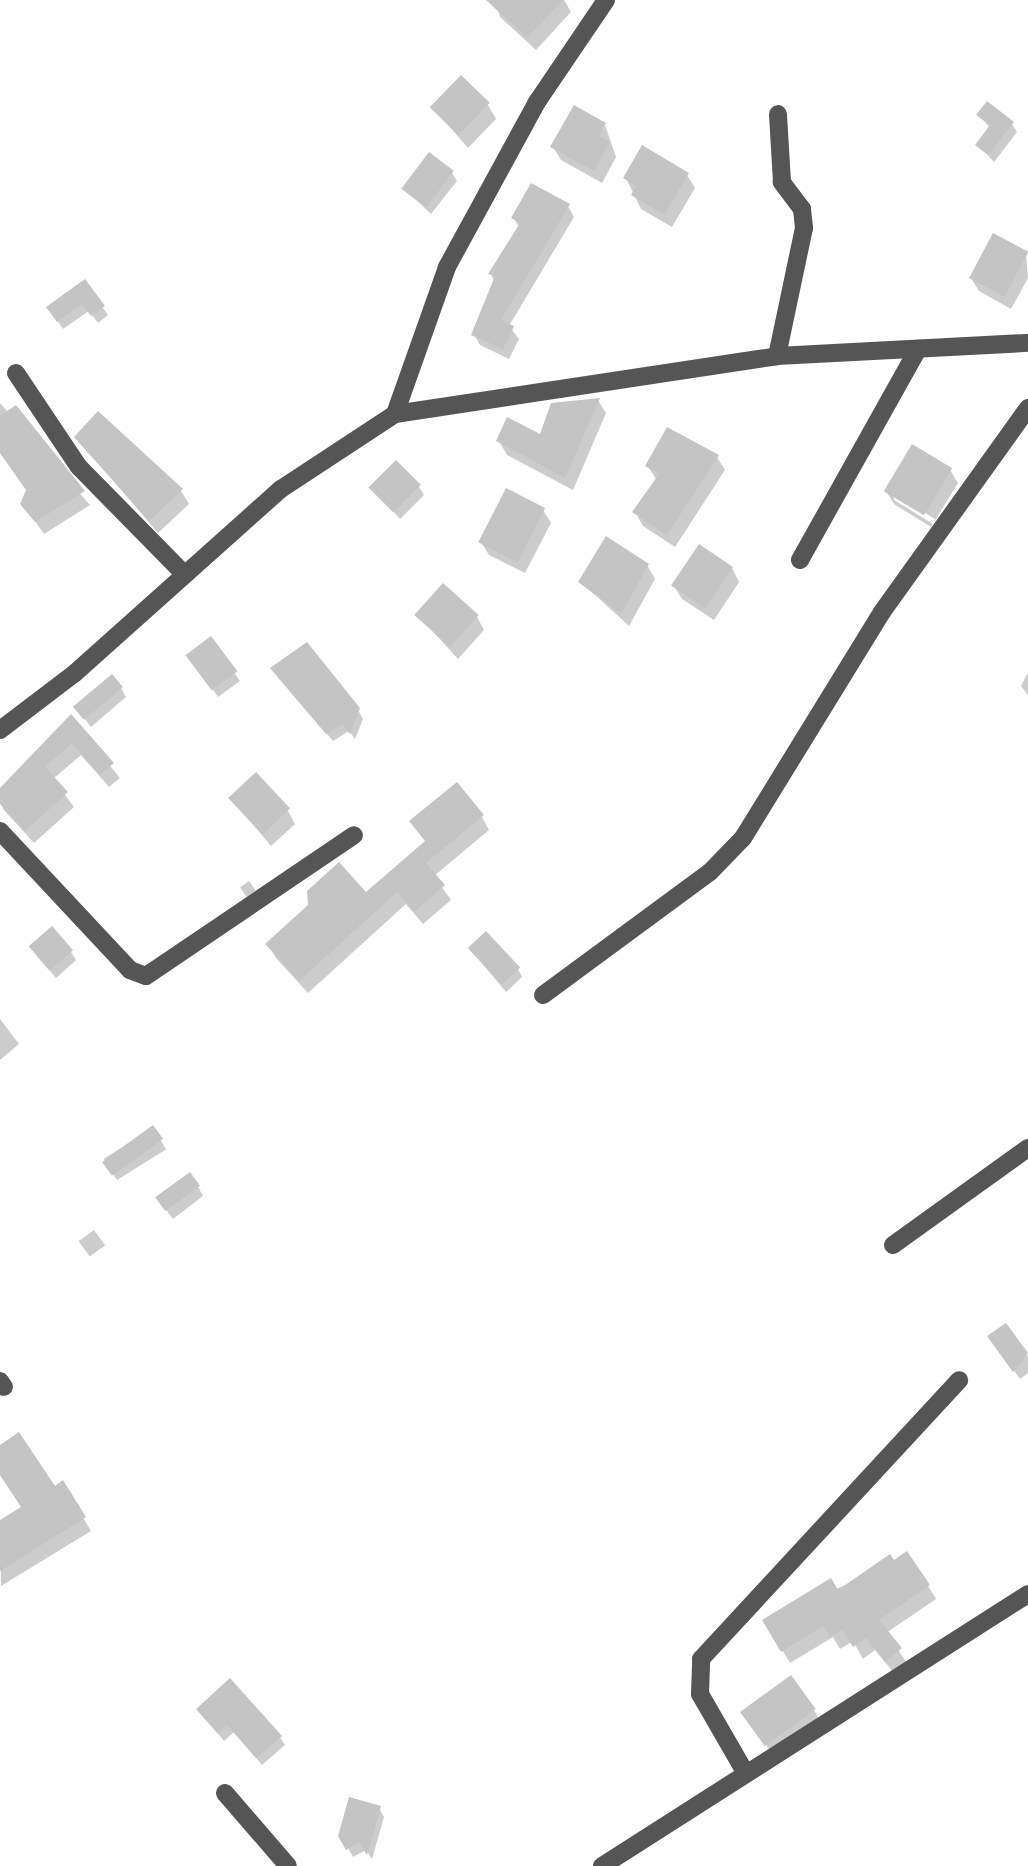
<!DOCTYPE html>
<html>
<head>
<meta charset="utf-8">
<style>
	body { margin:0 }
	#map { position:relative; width:1028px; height:1866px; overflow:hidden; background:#fff; font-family:"PT Sans",sans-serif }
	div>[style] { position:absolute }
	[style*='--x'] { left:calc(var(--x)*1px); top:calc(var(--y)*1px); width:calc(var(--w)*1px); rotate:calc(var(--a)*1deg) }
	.shadow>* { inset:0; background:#0003; transform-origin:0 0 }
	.building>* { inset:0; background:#c4c4c4; transform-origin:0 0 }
	.minor>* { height:18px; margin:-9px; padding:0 9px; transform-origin:9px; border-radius:9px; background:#555 }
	span { translate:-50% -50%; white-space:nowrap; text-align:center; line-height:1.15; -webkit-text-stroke:9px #fff; paint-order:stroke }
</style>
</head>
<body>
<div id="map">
	<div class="shadow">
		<i style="clip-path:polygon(495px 0,564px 0,571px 12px,536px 50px,500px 17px)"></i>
		<i style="clip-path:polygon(488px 105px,496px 119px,468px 148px,433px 108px)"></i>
		<i style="clip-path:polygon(979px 115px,1012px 124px,1017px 132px,994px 162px,978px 145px,991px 129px)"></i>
		<i style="clip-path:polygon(605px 125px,616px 157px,602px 183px,561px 160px,553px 147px)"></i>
		<i style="clip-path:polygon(452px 173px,457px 181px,431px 214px,404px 188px)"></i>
		<i style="clip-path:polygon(687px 175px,695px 188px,672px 227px,641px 209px,626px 178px)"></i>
		<i style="clip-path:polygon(568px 206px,574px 217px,509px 326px,519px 339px,509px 359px,480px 345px,474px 334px,495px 283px,491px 274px,519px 228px,514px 218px)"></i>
		<i style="clip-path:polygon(1026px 254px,1028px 278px,1011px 309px,979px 291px,971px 278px)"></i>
		<i style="clip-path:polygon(85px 282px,108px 315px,98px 323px,89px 311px,63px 329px,54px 316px)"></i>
		<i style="clip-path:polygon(598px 400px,606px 413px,573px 490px,507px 455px,499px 441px,541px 437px)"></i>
		<i style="clip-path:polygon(0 403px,90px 505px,44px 534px,23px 504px,28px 492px,0 451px)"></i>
		<i style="clip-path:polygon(77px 438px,181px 491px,189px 504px,158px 533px)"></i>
		<i style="clip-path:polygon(717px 457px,725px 470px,675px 547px,643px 526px,635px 512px,657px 481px,648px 466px)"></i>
		<i style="clip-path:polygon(evenodd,950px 470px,958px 483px,931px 527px,894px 504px,886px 491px,950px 470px,894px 494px,935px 519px,933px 524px,894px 500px,894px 494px)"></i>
		<i style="clip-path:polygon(419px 487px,424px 495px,400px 519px,372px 488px)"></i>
		<i style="clip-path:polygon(543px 510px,551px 523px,525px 573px,489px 555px,481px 542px)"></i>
		<i style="clip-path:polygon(647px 565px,655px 579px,629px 626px,581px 582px)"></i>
		<i style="clip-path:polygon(732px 568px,739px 582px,714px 620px,682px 599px,674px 586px)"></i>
		<i style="clip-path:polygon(418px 615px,477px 617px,484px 630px,458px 659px)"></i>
		<i style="clip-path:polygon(211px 639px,240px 681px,218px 697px,194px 663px)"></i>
		<i style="clip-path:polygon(1027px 674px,1028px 675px,1028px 695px,1021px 686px)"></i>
		<i style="clip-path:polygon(278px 677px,358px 710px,363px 719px,355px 739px,349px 731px,333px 741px)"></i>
		<i style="clip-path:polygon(121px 688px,126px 697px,91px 727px,77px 709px)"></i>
		<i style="clip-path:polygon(71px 717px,120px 778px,109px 787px,81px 755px,53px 779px,74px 807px,34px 843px,3px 809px,0 791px)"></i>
		<i style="clip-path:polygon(231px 798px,288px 811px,295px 824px,271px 846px)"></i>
		<i style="clip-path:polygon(482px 817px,489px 830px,434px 876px,451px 900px,423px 924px,406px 904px,308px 993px,276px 958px,268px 944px,365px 895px,427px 843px,412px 822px)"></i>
		<i style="left:249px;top:881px;width:12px;height:11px;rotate:55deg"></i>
		<i style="clip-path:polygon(470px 949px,518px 969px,522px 977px,506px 992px)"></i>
		<i style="clip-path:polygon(71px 952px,76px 960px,56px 978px,36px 955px)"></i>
		<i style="clip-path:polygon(0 1019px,19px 1044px,0 1060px)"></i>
		<i style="left:153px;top:1128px;width:25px;height:58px;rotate:58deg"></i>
		<i style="clip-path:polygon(198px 1187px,203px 1196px,173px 1219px,164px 1207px)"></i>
		<i style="left:94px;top:1230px;width:19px;height:19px;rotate:54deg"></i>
		<i style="clip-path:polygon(1006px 1326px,1028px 1357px,1028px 1373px,1020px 1379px,996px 1346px)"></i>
		<i style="clip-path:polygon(0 1448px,54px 1489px,63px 1484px,91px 1531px,1px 1586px,0 1523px,24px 1508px,0 1472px)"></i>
		<i style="clip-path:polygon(894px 1563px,928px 1586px,936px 1599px,886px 1633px,907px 1663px,894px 1673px,875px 1650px,863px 1659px,853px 1641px,840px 1649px,833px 1637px,790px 1663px,765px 1621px)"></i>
		<i style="clip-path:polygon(199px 1710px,280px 1737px,285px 1745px,262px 1765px,234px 1732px,224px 1741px)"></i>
		<i style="clip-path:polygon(814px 1710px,822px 1724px,776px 1758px,752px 1727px)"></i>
		<i style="clip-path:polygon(379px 1808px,384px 1817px,372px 1859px,366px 1850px,353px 1857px,341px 1836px)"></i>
	</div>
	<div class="building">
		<i style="clip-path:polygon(486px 0,563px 0,527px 38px)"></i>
		<i style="left:461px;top:75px;width:40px;height:45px;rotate:44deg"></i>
		<i style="clip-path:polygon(987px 101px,1014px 122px,988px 155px,975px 145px,990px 125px,976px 115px)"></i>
		<i style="clip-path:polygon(574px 105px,606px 123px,599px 136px,610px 142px,594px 171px,550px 147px)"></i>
		<i style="clip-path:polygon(642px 145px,689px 173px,664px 215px,631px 195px,636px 186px,623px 178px)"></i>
		<i style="left:429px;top:152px;width:31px;height:46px;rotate:37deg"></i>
		<i style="clip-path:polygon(531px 183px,570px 204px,501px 320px,514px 326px,503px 349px,471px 335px,495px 276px,488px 274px,520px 223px,511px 218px)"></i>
		<i style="left:993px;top:233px;width:40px;height:51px;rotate:28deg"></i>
		<i style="clip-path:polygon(85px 279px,105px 306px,91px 316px,82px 304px,57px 322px,46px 307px)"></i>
		<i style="clip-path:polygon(600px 398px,565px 478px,496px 441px,507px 417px,540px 434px,551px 403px)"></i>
		<i style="clip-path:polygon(16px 405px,85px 491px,35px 522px,20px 504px,26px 490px,0 453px,0 416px)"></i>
		<i style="clip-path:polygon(98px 411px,183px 489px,149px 521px,74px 437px)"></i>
		<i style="clip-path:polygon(667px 427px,719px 455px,667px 535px,632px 512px,659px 474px,645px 466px)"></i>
		<i style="left:912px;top:444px;width:47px;height:55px;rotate:31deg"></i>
		<i style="left:396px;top:460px;width:35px;height:39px;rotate:45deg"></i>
		<i style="left:506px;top:488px;width:44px;height:61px;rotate:27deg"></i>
		<i style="clip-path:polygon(606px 536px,649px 564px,621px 614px,578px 582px)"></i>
		<i style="left:699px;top:544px;width:41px;height:50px;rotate:34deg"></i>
		<i style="left:443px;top:583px;width:48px;height:43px;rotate:42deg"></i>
		<i style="left:211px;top:636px;width:44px;height:32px;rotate:53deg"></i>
		<i style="clip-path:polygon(307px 642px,360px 708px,350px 734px,342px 724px,326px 734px,270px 668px)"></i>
		<i style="left:112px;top:674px;width:17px;height:51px;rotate:50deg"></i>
		<i style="clip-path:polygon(71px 714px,114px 763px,100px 775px,72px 743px,45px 767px,68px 792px,25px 831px,0 804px,0 788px)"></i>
		<i style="left:256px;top:772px;width:50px;height:38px;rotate:47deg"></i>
		<i style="clip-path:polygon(457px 782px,484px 815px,426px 863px,445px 885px,414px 912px,397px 892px,299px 981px,265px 944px,308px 905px,307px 891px,339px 862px,366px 892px,425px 841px,409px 821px)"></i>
		<i style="left:52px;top:926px;width:32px;height:31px;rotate:49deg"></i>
		<i style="left:486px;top:931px;width:50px;height:25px;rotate:47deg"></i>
		<i style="left:153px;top:1125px;width:17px;height:63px;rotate:54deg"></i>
		<i style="left:190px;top:1172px;width:17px;height:43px;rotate:54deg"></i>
		<i style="clip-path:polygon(1006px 1323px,1028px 1353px,1013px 1372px,987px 1336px)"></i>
		<i style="clip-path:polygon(19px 1432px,55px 1486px,63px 1480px,86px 1517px,0 1571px,0 1520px,21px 1507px,0 1475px,0 1445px)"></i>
		<i style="clip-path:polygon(907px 1551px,930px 1585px,879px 1620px,902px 1648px,885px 1662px,866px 1638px,853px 1647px,843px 1630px,830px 1637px,823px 1626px,781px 1652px,762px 1620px,831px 1578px,838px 1590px,890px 1554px,894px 1560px)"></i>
		<i style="left:791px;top:1675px;width:42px;height:63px;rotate:54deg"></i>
		<i style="clip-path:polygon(230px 1678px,282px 1736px,256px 1758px,227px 1725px,218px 1734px,196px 1709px)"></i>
		<i style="clip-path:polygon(349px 1797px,381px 1806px,367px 1855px,359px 1842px,346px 1850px,338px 1836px)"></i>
	</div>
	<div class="minor">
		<i style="--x:777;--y:356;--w:131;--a:-78.1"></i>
		<i style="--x:804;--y:228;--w:19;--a:-96"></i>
		<i style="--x:802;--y:209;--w:34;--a:-127"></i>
		<i style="--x:782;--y:182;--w:68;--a:-93.4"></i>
		<i style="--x:16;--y:373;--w:113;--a:56.2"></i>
		<i style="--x:79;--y:467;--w:150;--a:45.5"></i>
		<i style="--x:395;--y:414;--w:156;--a:-70.5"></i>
		<i style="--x:447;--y:267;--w:188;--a:-61.4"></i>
		<i style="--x:537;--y:102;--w:123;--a:-55.9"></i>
		<i style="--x:800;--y:560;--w:242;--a:-60.8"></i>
		<i style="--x:0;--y:730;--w:94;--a:-37.2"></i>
		<i style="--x:75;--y:673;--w:276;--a:-41.8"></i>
		<i style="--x:281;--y:489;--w:136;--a:-33.3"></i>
		<i style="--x:395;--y:414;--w:386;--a:-8.6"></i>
		<i style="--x:777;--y:356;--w:251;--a:-3"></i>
		<i style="--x:0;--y:831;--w:190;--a:46.9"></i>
		<i style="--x:130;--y:970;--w:17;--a:21"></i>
		<i style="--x:146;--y:976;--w:251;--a:-34.1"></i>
		<i style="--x:543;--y:995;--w:207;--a:-36.4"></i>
		<i style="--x:710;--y:872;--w:47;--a:-45.9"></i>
		<i style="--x:743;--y:838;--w:265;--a:-58.4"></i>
		<i style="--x:882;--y:612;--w:251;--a:-54.4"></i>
		<i style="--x:893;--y:1245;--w:166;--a:-35.7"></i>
		<i style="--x:0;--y:1381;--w:7;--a:56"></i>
		<i style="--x:745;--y:1772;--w:90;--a:-120"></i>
		<i style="--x:700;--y:1694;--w:35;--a:-88"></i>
		<i style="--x:701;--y:1659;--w:380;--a:-47.2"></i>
		<i style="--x:225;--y:1793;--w:96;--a:49.2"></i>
		<i style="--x:602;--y:1866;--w:505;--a:-32.56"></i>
	</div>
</div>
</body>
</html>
